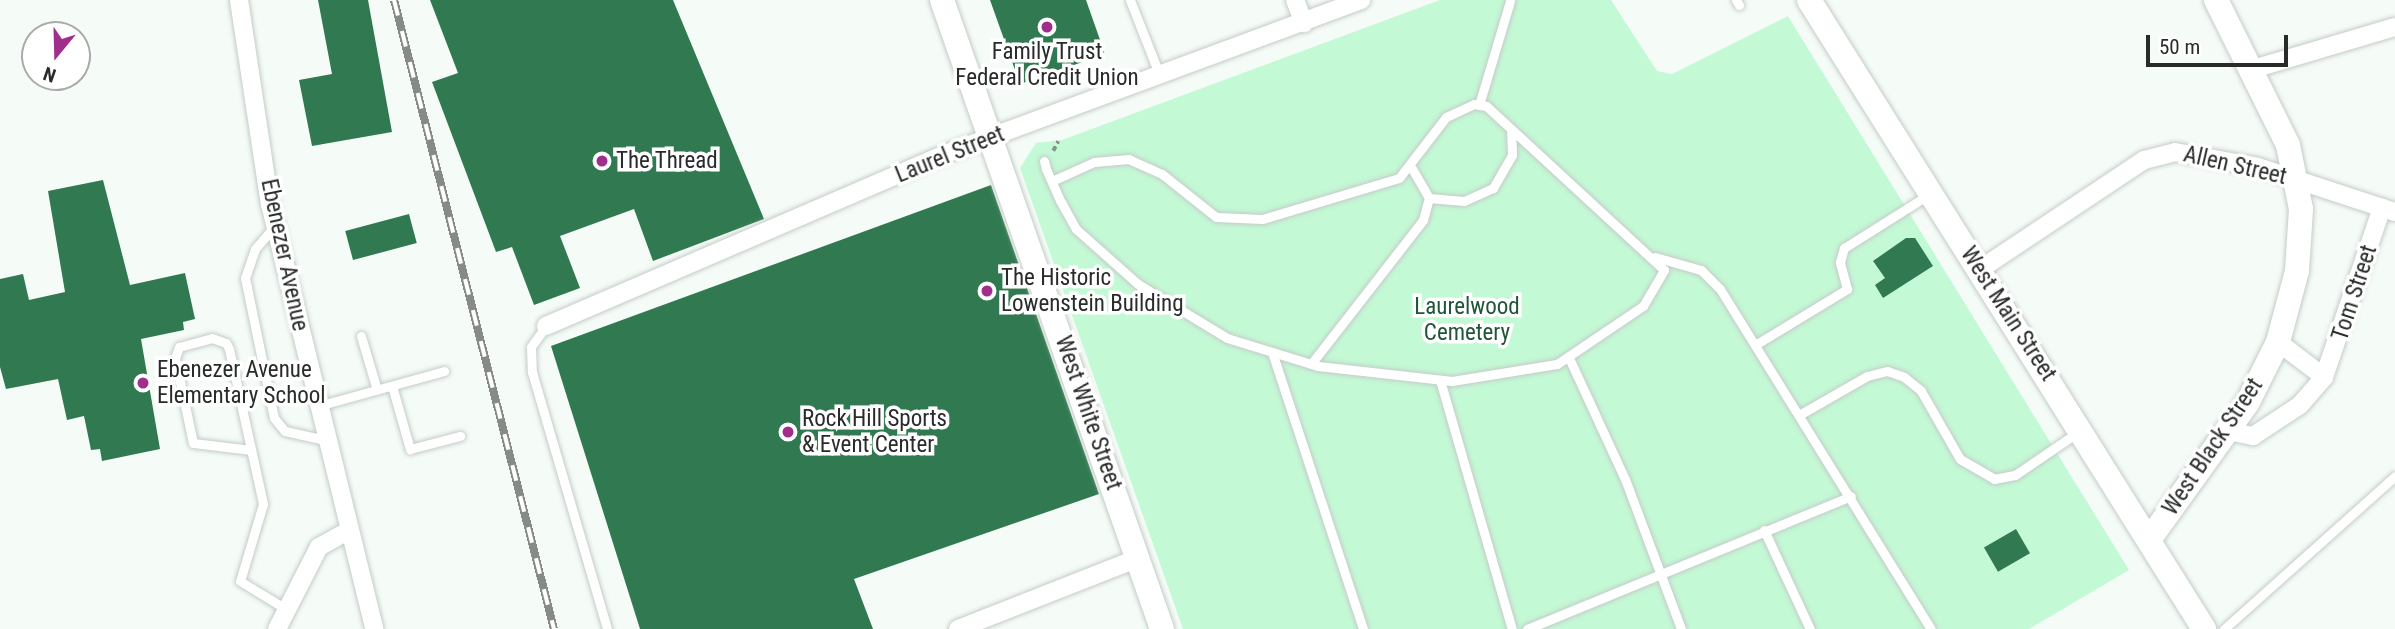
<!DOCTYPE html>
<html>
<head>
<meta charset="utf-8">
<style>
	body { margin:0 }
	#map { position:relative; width:2395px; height:629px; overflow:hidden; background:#f5fcf7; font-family:"Roboto Condensed",sans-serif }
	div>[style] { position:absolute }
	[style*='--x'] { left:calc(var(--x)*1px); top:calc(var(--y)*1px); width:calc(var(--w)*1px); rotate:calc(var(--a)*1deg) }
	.green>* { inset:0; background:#c4f9d6 }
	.building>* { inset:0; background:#317950; transform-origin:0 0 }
	.path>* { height:3.5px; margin-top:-1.75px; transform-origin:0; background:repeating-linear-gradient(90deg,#8c918d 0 5px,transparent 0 8.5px) }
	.roads { filter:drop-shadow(0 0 2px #c4ccc7) drop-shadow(0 0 2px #c4ccc7) }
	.lane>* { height:9px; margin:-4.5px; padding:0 4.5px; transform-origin:4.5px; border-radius:4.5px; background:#fff }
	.street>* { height:18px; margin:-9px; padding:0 9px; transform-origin:9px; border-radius:9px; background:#fff }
	.secondary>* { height:24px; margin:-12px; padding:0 12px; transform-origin:12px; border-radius:12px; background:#fff }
	.rail>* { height:8px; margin-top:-4px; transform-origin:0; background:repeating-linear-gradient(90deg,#fff 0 16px,#868b88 0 32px); box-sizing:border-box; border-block:2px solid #868b88 }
	.dots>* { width:19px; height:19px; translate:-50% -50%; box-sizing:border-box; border:4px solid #fff; border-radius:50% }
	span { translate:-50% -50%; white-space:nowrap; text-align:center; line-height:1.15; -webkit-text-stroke:7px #fff; paint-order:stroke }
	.poi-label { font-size:23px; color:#282b29 }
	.left { translate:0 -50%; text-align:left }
	.street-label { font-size:23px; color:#282b29 }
	.park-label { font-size:23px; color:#205537 }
	.north { position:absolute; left:21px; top:21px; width:70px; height:70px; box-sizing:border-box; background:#fff; border:2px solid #a9aaa9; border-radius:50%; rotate:199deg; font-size:19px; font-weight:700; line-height:28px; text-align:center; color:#282b29 }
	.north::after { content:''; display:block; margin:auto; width:24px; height:32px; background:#a02f8c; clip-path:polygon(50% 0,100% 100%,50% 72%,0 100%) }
	.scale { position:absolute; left:2146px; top:35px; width:142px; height:32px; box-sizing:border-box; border:4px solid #282b29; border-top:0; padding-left:9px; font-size:21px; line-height:24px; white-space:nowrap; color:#282b29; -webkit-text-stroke:5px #fff; paint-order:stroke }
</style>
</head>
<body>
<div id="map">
	<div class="green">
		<i style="clip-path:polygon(1440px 0,1611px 0,1657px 71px,1672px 74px,1788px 16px,2129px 570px,2029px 629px,1183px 629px,1020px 168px,1036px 143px,1062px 140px)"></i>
	</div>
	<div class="building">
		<i style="clip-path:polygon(318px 0,368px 0,392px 132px,312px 146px,299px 80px,332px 74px)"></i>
		<i style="clip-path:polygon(430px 0,673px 0,764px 219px,653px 261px,634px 209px,560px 236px,580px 288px,534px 305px,512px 247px,496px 252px,432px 82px,458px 73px)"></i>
		<i style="clip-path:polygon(990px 0,1086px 0,1105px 54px,1020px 84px)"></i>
		<i style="clip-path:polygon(103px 180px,130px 285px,185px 273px,195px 319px,183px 322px,184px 330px,141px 339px,160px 449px,102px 461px,100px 449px,91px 450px,84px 416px,67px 420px,58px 379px,6px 389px,0 367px,0 279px,23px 274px,29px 300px,65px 292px,48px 191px)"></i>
		<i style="clip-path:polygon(991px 185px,1099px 494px,854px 579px,873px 629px,640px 629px,551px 346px)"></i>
		<i style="left:409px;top:214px;width:30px;height:66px;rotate:75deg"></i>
		<i style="clip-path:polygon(1906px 238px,1915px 238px,1933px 266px,1883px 298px,1875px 285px,1885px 278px,1873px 261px)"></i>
		<i style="left:2016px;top:529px;width:28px;height:37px;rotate:60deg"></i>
	</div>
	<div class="path">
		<i style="--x:1053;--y:151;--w:11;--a:-63"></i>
	</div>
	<div class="roads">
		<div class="lane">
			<i style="--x:1130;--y:0;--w:82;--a:68.5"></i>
			<i style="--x:1736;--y:0;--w:6;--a:59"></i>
			<i style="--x:1479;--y:105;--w:109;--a:-73.4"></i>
			<i style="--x:1044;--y:161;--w:8;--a:76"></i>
			<i style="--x:1046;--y:169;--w:36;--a:66"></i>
			<i style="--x:1061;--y:202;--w:31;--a:61"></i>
			<i style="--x:1076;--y:229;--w:83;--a:41.6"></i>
			<i style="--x:1138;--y:284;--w:104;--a:31.2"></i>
			<i style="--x:1227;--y:338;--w:95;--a:17.1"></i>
			<i style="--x:1318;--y:366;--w:135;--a:6.4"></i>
			<i style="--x:1452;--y:381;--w:106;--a:-9.2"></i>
			<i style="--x:1557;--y:364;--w:104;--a:-34"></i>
			<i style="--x:1643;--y:306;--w:42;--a:-59.7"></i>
			<i style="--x:1664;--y:270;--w:242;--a:-137.3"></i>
			<i style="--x:1486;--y:106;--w:12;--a:-171"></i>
			<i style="--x:1474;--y:104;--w:31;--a:155"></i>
			<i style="--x:1446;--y:117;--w:77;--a:127.6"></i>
			<i style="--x:1399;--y:178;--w:143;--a:163.3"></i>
			<i style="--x:1262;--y:219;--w:46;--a:-177.5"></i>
			<i style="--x:1216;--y:217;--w:69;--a:-141.5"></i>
			<i style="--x:1162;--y:174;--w:36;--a:-156"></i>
			<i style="--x:1129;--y:159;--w:35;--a:175"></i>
			<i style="--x:1094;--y:162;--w:46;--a:155.7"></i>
			<i style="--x:1429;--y:198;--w:35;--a:5"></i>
			<i style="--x:1464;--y:201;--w:32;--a:-24"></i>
			<i style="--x:1493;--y:188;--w:38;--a:-60"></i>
			<i style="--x:1512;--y:155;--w:23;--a:-92"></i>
			<i style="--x:274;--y:227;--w:29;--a:131"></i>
			<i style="--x:255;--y:249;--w:31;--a:109"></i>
			<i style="--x:245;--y:278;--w:143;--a:78.3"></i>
			<i style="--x:274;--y:418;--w:17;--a:50"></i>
			<i style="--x:285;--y:431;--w:41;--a:12.7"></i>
			<i style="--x:1655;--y:257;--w:48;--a:15.8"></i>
			<i style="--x:1701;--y:270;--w:27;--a:45"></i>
			<i style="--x:1720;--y:289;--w:400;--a:58.2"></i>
			<i style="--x:546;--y:326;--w:26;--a:126"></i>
			<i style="--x:531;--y:347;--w:25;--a:88"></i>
			<i style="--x:532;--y:372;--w:268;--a:73.7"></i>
			<i style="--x:361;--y:336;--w:56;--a:73.5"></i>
			<i style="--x:1755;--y:345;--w:108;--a:-31.3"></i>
			<i style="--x:1847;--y:289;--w:28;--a:-105"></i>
			<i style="--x:1840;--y:262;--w:15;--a:-74"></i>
			<i style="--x:1844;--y:248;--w:99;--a:-32.2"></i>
			<i style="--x:1273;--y:355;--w:288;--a:71.8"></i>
			<i style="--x:1569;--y:358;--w:133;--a:65.2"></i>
			<i style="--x:1625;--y:479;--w:160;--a:69.5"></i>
			<i style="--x:1311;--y:364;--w:182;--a:-52.1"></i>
			<i style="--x:1423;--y:220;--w:23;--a:-75"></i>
			<i style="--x:1429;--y:198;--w:34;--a:-120"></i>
			<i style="--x:1440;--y:380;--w:259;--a:73.9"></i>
			<i style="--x:392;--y:386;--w:66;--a:74.1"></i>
			<i style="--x:410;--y:449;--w:52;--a:-14.6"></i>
			<i style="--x:318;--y:406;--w:131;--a:-15.5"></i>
			<i style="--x:1799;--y:415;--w:78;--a:-29.8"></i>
			<i style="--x:1867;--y:376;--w:21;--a:-14"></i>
			<i style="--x:1887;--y:371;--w:18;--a:19"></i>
			<i style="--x:1904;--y:377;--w:22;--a:39"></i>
			<i style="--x:1921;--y:391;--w:78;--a:60.2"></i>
			<i style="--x:1960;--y:459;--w:39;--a:30"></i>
			<i style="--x:1994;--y:479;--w:21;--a:-11"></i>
			<i style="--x:2015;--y:475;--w:76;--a:-34.3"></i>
			<i style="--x:251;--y:450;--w:58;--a:-173.1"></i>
			<i style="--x:193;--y:443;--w:87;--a:-102"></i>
			<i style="--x:175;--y:358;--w:12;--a:-70"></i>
			<i style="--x:179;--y:347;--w:34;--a:-15"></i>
			<i style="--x:212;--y:338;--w:15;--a:20"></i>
			<i style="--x:226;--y:343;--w:7;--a:63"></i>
			<i style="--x:229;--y:349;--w:159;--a:77.6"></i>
			<i style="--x:263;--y:504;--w:80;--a:106.6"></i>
			<i style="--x:240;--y:581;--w:54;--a:31.3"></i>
			<i style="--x:1764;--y:530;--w:109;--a:65.1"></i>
			<i style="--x:1527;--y:629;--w:350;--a:-22.3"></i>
			<i style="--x:2224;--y:629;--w:229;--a:-41.8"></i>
		</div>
		<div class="street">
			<i style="--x:239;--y:0;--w:206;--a:81.4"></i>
			<i style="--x:270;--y:204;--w:438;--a:76.2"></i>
			<i style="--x:1295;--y:0;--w:25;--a:69"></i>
			<i style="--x:2253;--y:69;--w:148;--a:-16.5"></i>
			<i style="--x:1979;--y:270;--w:198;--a:-33.7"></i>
			<i style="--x:2144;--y:160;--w:32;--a:-14"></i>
			<i style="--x:2175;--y:152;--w:84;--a:10.2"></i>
			<i style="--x:2258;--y:167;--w:144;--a:18.2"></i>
			<i style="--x:546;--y:326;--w:434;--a:-23.3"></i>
			<i style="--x:945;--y:154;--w:444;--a:-20.3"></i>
			<i style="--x:2278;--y:342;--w:58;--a:37.3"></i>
			<i style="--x:2229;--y:431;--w:25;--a:12"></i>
			<i style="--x:2253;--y:436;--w:56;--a:-33.4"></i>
			<i style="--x:2300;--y:405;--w:37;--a:-49"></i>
			<i style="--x:2324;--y:377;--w:179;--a:-71.1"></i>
			<i style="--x:277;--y:629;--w:92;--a:-62.9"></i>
			<i style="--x:319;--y:547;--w:33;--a:-29"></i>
			<i style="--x:958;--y:629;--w:193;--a:-21.5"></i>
		</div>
		<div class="secondary">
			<i style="--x:942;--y:0;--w:666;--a:70.72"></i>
			<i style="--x:1809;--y:0;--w:743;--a:57.87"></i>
			<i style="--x:2151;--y:537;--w:166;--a:-54.3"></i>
			<i style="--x:2248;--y:402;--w:67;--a:-63.4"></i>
			<i style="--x:2278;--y:342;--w:73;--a:-75"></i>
			<i style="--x:2297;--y:271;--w:62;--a:-86.3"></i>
			<i style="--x:2301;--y:209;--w:65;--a:-101.5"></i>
			<i style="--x:2288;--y:145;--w:162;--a:-116.4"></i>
		</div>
	</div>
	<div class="rail">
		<i style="--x:394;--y:0;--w:649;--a:75.73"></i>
	</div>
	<div class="dots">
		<i style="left:1047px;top:27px;background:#a02f8c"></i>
		<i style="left:602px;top:161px;background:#a02f8c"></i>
		<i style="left:987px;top:291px;background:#a02f8c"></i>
		<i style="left:143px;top:383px;background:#a02f8c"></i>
		<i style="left:788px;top:432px;background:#a02f8c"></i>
	</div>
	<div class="poi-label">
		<span style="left:1047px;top:65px">Family Trust<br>Federal Credit Union</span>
		<span class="left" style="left:616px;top:161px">The Thread</span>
		<span class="left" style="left:1001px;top:291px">The Historic<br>Lowenstein Building</span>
		<span class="left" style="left:157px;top:383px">Ebenezer Avenue<br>Elementary School</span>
		<span class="left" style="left:802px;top:432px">Rock Hill Sports<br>&amp; Event Center</span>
	</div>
	<div class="street-label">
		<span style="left:950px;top:155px;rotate:-22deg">Laurel Street</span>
		<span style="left:2235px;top:166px;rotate:13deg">Allen Street</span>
		<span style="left:284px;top:255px;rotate:78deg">Ebenezer Avenue</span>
		<span style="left:2355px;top:293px;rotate:-72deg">Tom Street</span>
		<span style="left:2008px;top:314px;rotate:57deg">West Main Street</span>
		<span style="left:1088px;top:413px;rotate:71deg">West White Street</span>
		<span style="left:2213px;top:447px;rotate:-56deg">West Black Street</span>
	</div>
	<div class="park-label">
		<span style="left:1467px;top:320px">Laurelwood<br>Cemetery</span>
	</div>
	<div class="north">N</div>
	<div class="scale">50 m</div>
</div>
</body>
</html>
